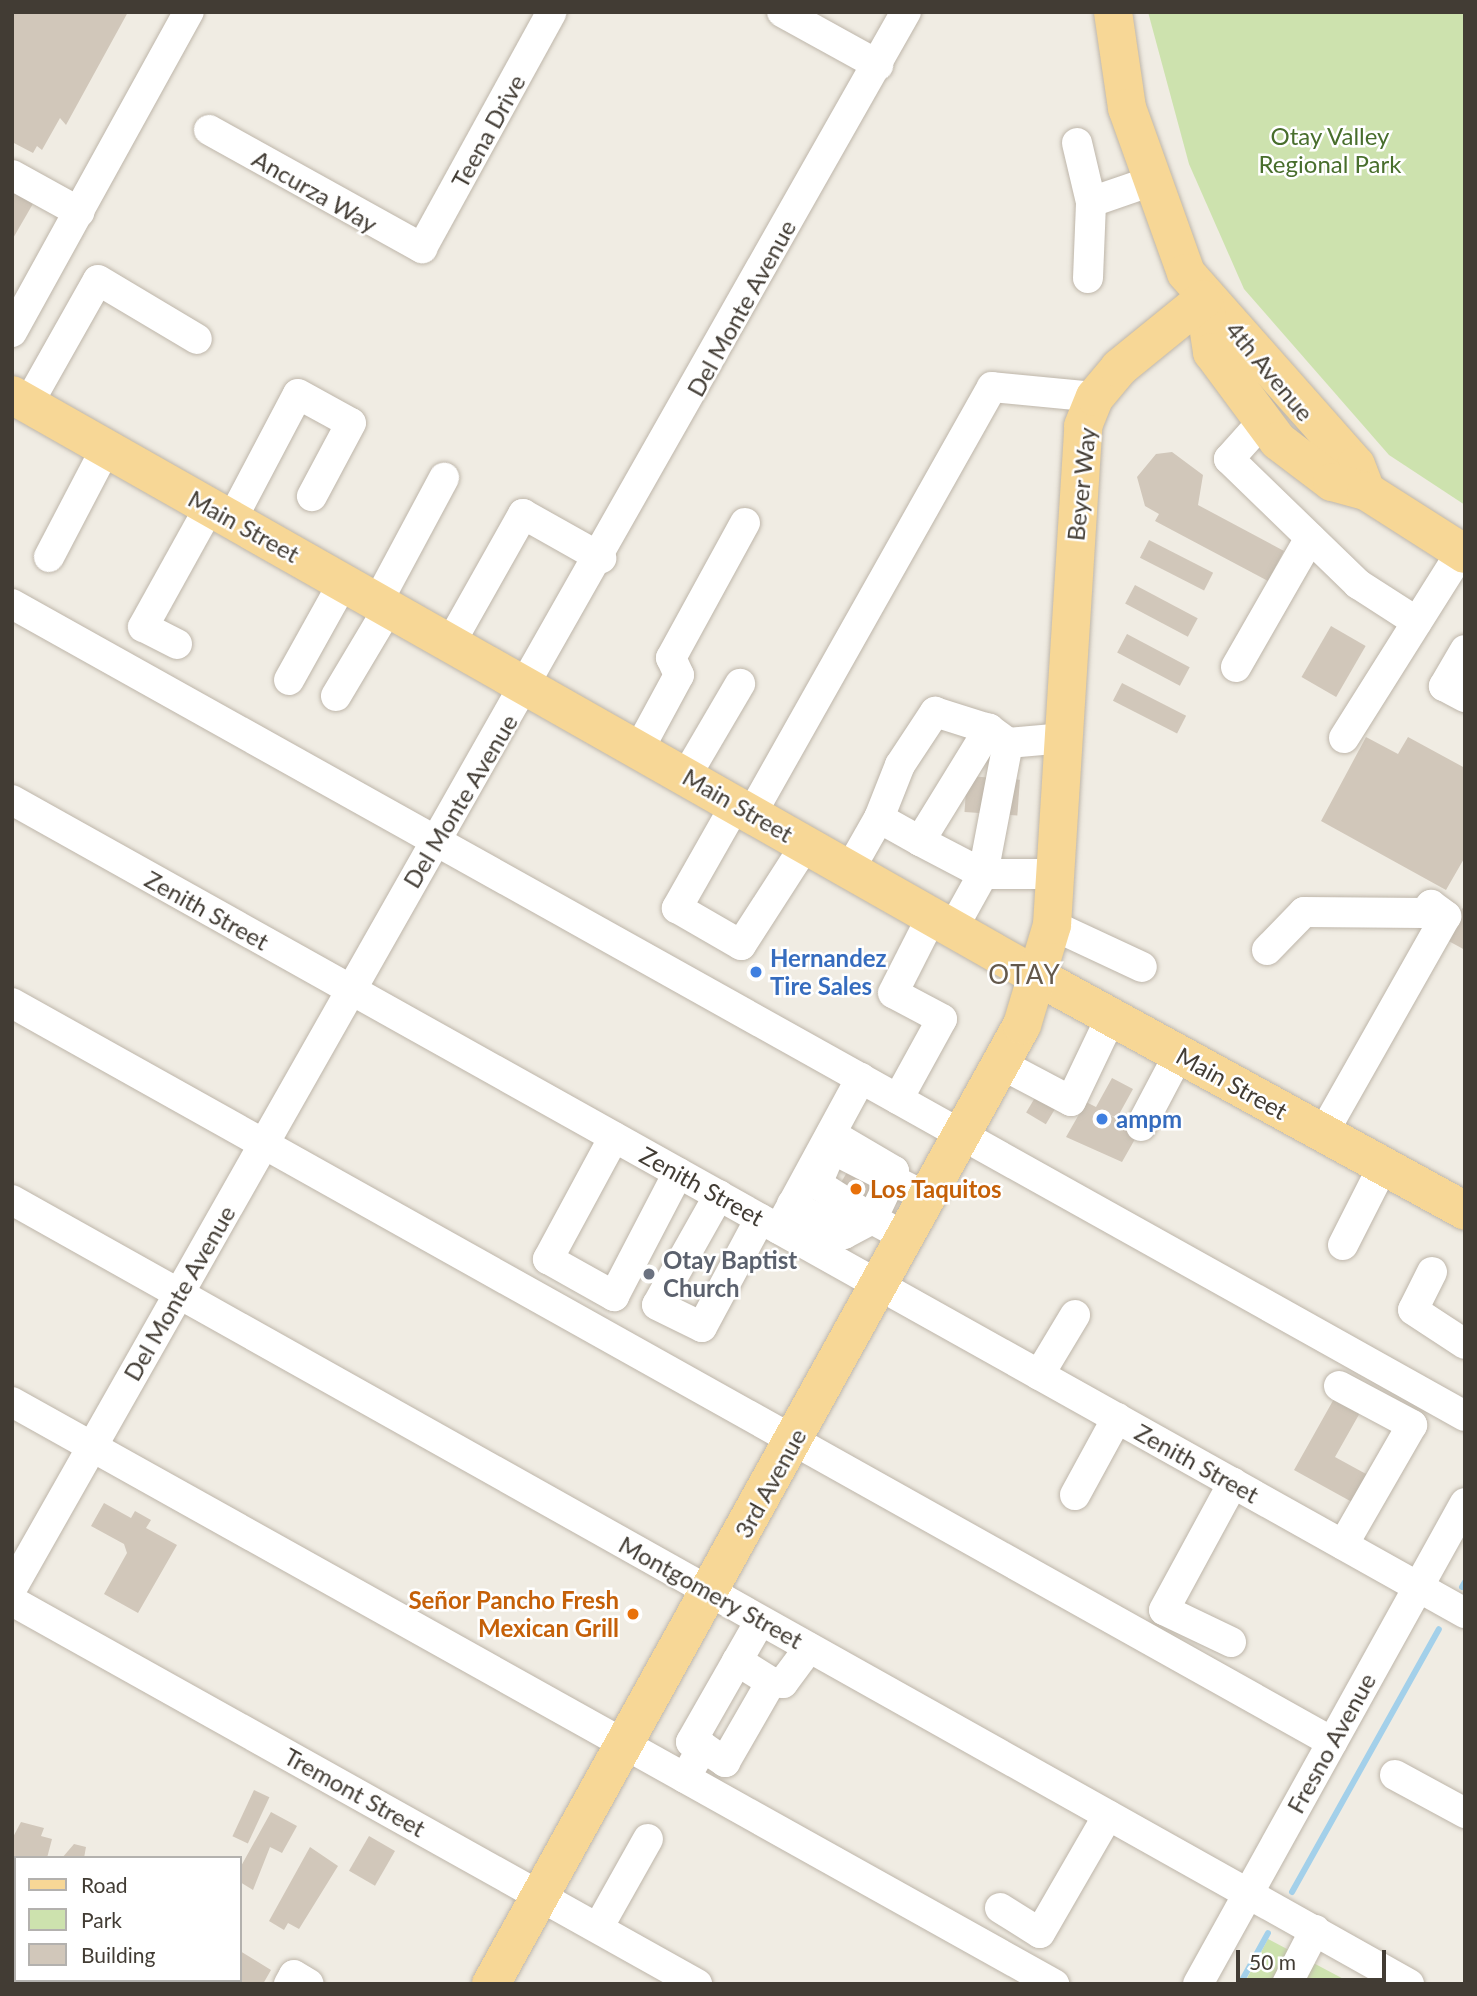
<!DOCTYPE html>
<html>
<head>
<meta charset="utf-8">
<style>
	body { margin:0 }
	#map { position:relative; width:1477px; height:1996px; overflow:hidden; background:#f0ece3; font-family:Lato,sans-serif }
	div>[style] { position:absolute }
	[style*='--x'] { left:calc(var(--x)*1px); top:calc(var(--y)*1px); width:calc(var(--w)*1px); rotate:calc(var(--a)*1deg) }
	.green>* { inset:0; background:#cde2ae }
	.stream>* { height:6px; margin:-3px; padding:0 3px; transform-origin:3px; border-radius:3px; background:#a3d0ea }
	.building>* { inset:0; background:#d1c7ba; transform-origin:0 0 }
	.roads { filter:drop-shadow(0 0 2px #beb6aa) drop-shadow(0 0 2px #beb6aa) }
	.minor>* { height:30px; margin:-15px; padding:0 15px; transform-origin:15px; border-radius:15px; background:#fff }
	.major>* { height:38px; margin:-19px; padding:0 19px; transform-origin:19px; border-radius:19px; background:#f7d796 }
	.dots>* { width:19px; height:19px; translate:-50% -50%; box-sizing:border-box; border:4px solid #fff; border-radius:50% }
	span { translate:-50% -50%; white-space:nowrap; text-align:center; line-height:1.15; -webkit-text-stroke:5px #fff; paint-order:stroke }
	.street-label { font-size:24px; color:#423c34 }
	.park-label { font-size:24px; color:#486e2c }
	.shop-label { font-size:24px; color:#366cbe; font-weight:700 }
	.left { translate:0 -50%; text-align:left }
	.food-label { font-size:24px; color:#c56008; font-weight:700 }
	.right { translate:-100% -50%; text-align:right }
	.worship-label { font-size:24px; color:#5b616d; font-weight:700 }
	.neighbourhood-label { font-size:26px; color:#64594c; letter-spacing:2px }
	.frame { position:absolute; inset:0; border:14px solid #423c34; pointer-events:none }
	.legend { position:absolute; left:14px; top:1856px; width:228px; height:126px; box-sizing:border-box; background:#fff; border:2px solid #b3b1ae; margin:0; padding:9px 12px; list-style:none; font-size:21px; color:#423c34 }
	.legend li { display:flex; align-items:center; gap:14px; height:35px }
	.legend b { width:35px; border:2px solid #b3b1ae }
	.scale { position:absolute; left:1236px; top:1950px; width:150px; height:32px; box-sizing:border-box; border:4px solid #423c34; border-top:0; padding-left:9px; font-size:21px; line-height:24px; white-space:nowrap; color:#423c34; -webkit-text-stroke:5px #fff; paint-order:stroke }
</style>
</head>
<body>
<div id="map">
	<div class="green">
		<i style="clip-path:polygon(1148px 12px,1465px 12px,1465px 505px,1389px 455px,1244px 289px,1189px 164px)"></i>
		<i style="clip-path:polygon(1268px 1939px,1353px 1984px,1244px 1984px)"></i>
	</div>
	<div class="stream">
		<i style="--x:1462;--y:1587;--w:6;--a:-59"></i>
		<i style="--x:1292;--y:1892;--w:301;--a:-60.8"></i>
		<i style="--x:1240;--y:1984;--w:58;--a:-61.2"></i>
	</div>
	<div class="building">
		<i style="clip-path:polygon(12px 12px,128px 12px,66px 125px,60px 118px,42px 150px,37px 146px,33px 153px,12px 142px)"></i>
		<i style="clip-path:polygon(12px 190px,34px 202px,12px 240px)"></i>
		<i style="clip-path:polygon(1172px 452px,1203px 475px,1198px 505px,1284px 551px,1268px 581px,1155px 521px,1159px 514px,1145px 506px,1137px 477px,1156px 454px)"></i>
		<i style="left:1149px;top:540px;width:72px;height:20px;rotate:27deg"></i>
		<i style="left:1135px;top:585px;width:71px;height:21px;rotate:28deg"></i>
		<i style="left:1331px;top:626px;width:40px;height:59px;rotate:30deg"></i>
		<i style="left:1127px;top:634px;width:71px;height:21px;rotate:28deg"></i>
		<i style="left:1122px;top:683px;width:72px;height:20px;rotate:27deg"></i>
		<i style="clip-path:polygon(1366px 737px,1398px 754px,1408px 737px,1465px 768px,1465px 857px,1446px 890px,1321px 821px)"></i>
		<i style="left:967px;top:776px;width:53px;height:36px;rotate:4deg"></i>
		<i style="clip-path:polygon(1465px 904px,1465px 950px,1445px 939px)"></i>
		<i style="clip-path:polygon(1112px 1078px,1133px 1089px,1117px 1118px,1110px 1115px,1139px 1132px,1122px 1162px,1066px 1137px,1086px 1102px,1096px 1107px)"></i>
		<i style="left:1039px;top:1091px;width:23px;height:25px;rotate:31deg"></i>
		<i style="left:850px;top:1167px;width:32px;height:31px;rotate:30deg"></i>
		<i style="clip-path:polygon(1335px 1397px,1361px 1411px,1335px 1457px,1377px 1480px,1361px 1507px,1294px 1470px)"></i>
		<i style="clip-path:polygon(104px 1503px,131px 1518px,135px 1511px,151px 1520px,146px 1528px,177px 1545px,138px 1613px,104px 1594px,127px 1553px,124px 1544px,91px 1526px)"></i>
		<i style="left:254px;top:1790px;width:17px;height:51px;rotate:25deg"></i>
		<i style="clip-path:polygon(271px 1812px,297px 1826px,282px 1853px,270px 1847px,253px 1890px,240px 1882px,240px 1868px)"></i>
		<i style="clip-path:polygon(21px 1822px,44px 1828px,41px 1836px,52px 1839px,47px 1858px,16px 1858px,16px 1876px,12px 1839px)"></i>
		<i style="left:369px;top:1836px;width:30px;height:40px;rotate:30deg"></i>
		<i style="clip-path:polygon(74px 1844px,86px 1847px,84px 1858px,62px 1858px)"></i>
		<i style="clip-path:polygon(310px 1847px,338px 1866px,299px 1929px,288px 1923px,284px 1930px,269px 1921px)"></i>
		<i style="left:12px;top:1915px;width:4px;height:47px;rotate:14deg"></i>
		<i style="clip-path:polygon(240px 1951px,271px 1970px,263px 1984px,219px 1984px,240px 1980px)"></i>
		<i style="clip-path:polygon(53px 1980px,94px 1980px,93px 1984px)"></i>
	</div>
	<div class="roads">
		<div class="minor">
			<i style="--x:782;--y:12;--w:110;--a:28.9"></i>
			<i style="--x:209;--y:130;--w:244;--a:29"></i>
			<i style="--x:422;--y:248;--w:269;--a:-61.2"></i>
			<i style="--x:1077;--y:143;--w:61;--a:76.7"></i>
			<i style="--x:12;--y:175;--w:77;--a:28.9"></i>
			<i style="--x:1088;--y:278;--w:76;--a:-87.7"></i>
			<i style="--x:1091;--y:202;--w:61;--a:-19"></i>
			<i style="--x:12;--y:332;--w:366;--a:-61.1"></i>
			<i style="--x:28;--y:404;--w:142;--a:-60.6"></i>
			<i style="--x:98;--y:280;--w:115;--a:30.8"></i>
			<i style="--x:1263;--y:421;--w:51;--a:131.8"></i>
			<i style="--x:1229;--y:459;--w:180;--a:44.1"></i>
			<i style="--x:1358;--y:584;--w:70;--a:32.8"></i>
			<i style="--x:232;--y:519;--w:141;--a:-62.2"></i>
			<i style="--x:298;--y:394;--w:60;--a:28.7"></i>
			<i style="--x:351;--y:423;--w:83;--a:118.1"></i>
			<i style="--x:49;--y:557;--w:123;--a:-62.4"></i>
			<i style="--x:378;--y:601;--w:140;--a:-61.8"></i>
			<i style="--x:12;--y:604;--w:1664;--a:29.2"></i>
			<i style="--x:451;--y:642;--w:147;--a:-60.6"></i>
			<i style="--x:523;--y:514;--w:90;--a:29.4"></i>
			<i style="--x:177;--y:644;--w:38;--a:-153"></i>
			<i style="--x:143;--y:627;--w:138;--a:-61"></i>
			<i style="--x:1465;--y:650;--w:42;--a:120.3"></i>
			<i style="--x:1444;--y:686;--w:24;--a:28"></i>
			<i style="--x:1236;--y:667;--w:149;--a:-60.2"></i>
			<i style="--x:289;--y:680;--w:113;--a:-60.9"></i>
			<i style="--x:336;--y:696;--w:104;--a:-59.2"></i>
			<i style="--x:1344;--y:738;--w:220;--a:-57.8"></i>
			<i style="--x:639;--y:749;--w:84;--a:-61.6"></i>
			<i style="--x:679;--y:675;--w:19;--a:-115"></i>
			<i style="--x:671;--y:658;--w:154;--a:-61.3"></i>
			<i style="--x:686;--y:776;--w:107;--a:-59.6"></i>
			<i style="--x:12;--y:800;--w:1665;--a:29.23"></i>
			<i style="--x:736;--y:804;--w:120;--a:119.6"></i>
			<i style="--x:677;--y:908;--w:74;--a:30"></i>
			<i style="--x:741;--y:945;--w:120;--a:-57.2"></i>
			<i style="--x:752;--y:813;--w:489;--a:-60.6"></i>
			<i style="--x:992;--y:387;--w:103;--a:5.5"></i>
			<i style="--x:879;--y:818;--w:57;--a:-68.4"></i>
			<i style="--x:900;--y:765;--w:64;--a:-56.6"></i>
			<i style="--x:935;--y:712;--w:57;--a:17.5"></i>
			<i style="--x:920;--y:841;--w:71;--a:27.6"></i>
			<i style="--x:983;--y:874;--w:74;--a:0"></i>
			<i style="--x:850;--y:869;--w:59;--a:-60.4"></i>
			<i style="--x:879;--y:818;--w:47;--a:29.3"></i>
			<i style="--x:920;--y:841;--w:132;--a:-58.4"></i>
			<i style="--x:989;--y:729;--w:24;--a:36"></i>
			<i style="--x:1008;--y:743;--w:57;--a:-5"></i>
			<i style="--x:1052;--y:925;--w:99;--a:25"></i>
			<i style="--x:953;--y:928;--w:62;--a:-60.9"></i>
			<i style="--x:983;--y:874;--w:133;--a:-79.2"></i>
			<i style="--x:1267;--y:950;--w:53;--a:-45.8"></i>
			<i style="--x:1304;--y:912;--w:120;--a:0.5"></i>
			<i style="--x:1424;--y:913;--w:11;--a:-49"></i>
			<i style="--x:1431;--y:905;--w:19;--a:36"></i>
			<i style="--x:1446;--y:916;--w:249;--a:119.5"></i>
			<i style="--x:12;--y:1003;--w:1513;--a:29.24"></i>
			<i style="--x:1001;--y:1064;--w:79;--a:27.9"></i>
			<i style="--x:1071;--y:1101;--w:93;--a:-64.5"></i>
			<i style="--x:898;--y:1099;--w:91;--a:-61.2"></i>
			<i style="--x:942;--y:1019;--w:55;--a:-152"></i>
			<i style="--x:893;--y:993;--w:86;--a:-63.1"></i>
			<i style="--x:1141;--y:1126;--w:81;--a:-62.2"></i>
			<i style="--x:831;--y:1134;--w:73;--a:30.4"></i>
			<i style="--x:894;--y:1171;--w:9;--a:111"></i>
			<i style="--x:891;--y:1179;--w:44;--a:115.4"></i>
			<i style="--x:872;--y:1219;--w:65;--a:-147.5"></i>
			<i style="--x:817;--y:1184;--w:38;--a:-67"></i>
			<i style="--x:832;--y:1149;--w:66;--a:27"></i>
			<i style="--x:891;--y:1179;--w:42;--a:27.2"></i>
			<i style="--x:614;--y:1137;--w:139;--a:118.4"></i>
			<i style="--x:548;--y:1259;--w:76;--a:29.3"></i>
			<i style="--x:614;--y:1296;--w:139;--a:-62.5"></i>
			<i style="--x:719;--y:1195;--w:126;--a:119.4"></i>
			<i style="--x:657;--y:1305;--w:50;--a:26.1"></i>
			<i style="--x:702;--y:1327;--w:123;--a:-61.8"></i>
			<i style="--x:12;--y:1200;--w:1602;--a:29.3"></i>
			<i style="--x:792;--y:1204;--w:60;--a:30"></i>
			<i style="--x:844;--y:1234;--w:32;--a:-28"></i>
			<i style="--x:872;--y:1219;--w:17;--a:28"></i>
			<i style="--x:779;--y:1229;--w:172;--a:-61.5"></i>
			<i style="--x:1343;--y:1245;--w:89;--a:-63.1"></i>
			<i style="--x:1432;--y:1272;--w:42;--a:116.6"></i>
			<i style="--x:1413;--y:1310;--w:62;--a:33.2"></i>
			<i style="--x:1039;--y:1375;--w:70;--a:-59"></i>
			<i style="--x:1339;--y:1386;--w:83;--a:28.1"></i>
			<i style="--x:1412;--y:1425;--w:138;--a:119.9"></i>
			<i style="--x:12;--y:1402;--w:1194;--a:29.19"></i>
			<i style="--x:1075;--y:1495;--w:88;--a:-61.4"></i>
			<i style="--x:12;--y:1588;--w:1812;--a:-60.44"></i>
			<i style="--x:12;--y:1601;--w:785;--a:29.21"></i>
			<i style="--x:1231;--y:1642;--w:74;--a:-154.5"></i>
			<i style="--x:1164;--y:1610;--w:145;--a:-61.5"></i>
			<i style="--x:771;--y:1682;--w:12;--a:5"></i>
			<i style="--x:783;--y:1683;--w:44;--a:-53.4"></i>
			<i style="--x:703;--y:1747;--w:27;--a:34"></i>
			<i style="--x:725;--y:1762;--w:92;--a:-60.1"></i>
			<i style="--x:771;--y:1682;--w:40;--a:-148"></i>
			<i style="--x:1395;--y:1775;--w:80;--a:28.5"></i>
			<i style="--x:685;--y:1778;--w:36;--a:-60"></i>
			<i style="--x:703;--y:1747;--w:13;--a:-157"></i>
			<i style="--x:691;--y:1742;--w:139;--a:-60.3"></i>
			<i style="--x:12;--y:1893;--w:4;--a:27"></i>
			<i style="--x:1000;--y:1908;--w:47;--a:32"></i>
			<i style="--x:1040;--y:1933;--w:136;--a:-60"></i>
			<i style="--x:598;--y:1928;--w:102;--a:-60.7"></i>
			<i style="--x:167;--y:1980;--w:8;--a:30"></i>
			<i style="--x:110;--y:1984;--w:4;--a:-63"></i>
			<i style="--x:289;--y:1984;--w:10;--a:-61"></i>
			<i style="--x:294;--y:1975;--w:17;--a:31"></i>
			<i style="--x:1198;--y:1984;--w:550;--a:-60.97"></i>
			<i style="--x:1287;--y:1984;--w:61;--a:-62.6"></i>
		</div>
		<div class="major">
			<i style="--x:1113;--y:12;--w:97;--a:81.7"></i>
			<i style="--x:1127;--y:108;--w:175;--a:70.3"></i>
			<i style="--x:1186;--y:273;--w:256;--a:48.5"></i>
			<i style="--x:1356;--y:465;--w:28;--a:69"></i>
			<i style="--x:1204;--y:299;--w:54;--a:81.4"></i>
			<i style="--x:1212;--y:352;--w:111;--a:53.4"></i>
			<i style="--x:1278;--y:441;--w:68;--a:37.2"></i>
			<i style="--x:1332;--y:482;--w:35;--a:15"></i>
			<i style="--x:1366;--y:491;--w:117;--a:32.5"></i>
			<i style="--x:12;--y:395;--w:1182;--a:29.56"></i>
			<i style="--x:1040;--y:978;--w:485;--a:28.7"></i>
			<i style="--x:491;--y:1984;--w:1096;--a:-61.03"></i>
			<i style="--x:1022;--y:1025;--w:104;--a:-73.3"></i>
			<i style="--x:1052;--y:925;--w:500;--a:-86.4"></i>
			<i style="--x:1083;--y:426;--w:31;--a:-68"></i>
			<i style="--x:1095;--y:397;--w:38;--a:-50"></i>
			<i style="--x:1119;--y:368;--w:109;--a:-39.1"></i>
		</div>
	</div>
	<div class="dots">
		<i style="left:756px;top:972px;background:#3f7fe0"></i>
		<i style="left:1102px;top:1119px;background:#3f7fe0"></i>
		<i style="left:856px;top:1189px;background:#e8710a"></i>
		<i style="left:649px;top:1274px;background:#6b7280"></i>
		<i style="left:633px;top:1614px;background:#e8710a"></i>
	</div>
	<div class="street-label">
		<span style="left:488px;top:131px;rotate:-61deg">Teena Drive</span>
		<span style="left:315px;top:191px;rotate:30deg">Ancurza Way</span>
		<span style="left:741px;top:308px;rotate:-61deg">Del Monte Avenue</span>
		<span style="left:1270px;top:371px;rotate:50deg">4th Avenue</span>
		<span style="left:1081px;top:484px;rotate:-84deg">Beyer Way</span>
		<span style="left:244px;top:526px;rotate:29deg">Main Street</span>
		<span style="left:460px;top:801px;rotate:-59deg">Del Monte Avenue</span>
		<span style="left:738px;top:805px;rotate:30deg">Main Street</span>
		<span style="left:207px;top:910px;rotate:29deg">Zenith Street</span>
		<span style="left:1232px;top:1083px;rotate:29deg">Main Street</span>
		<span style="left:702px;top:1186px;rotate:29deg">Zenith Street</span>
		<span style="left:179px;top:1293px;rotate:-60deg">Del Monte Avenue</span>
		<span style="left:1197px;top:1463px;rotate:29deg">Zenith Street</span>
		<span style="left:770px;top:1483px;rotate:-61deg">3rd Avenue</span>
		<span style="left:711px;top:1592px;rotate:29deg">Montgomery Street</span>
		<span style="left:1331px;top:1743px;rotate:-61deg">Fresno Avenue</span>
		<span style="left:355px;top:1792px;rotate:29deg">Tremont Street</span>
	</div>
	<div class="park-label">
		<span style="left:1330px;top:150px">Otay Valley<br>Regional Park</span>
	</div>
	<div class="shop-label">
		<span class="left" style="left:770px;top:972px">Hernandez<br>Tire Sales</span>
		<span class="left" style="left:1116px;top:1119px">ampm</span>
	</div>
	<div class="food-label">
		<span class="left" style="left:870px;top:1189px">Los Taquitos</span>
		<span class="right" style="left:619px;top:1614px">Señor Pancho Fresh<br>Mexican Grill</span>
	</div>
	<div class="worship-label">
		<span class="left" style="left:663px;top:1274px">Otay Baptist<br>Church</span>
	</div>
	<div class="neighbourhood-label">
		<span style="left:1025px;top:975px">OTAY</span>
	</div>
	<div class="frame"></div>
	<ul class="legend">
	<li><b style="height:9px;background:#f7d796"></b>Road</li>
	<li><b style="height:19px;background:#cde2ae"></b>Park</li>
	<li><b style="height:19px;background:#d1c7ba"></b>Building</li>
	</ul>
	<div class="scale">50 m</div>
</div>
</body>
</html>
